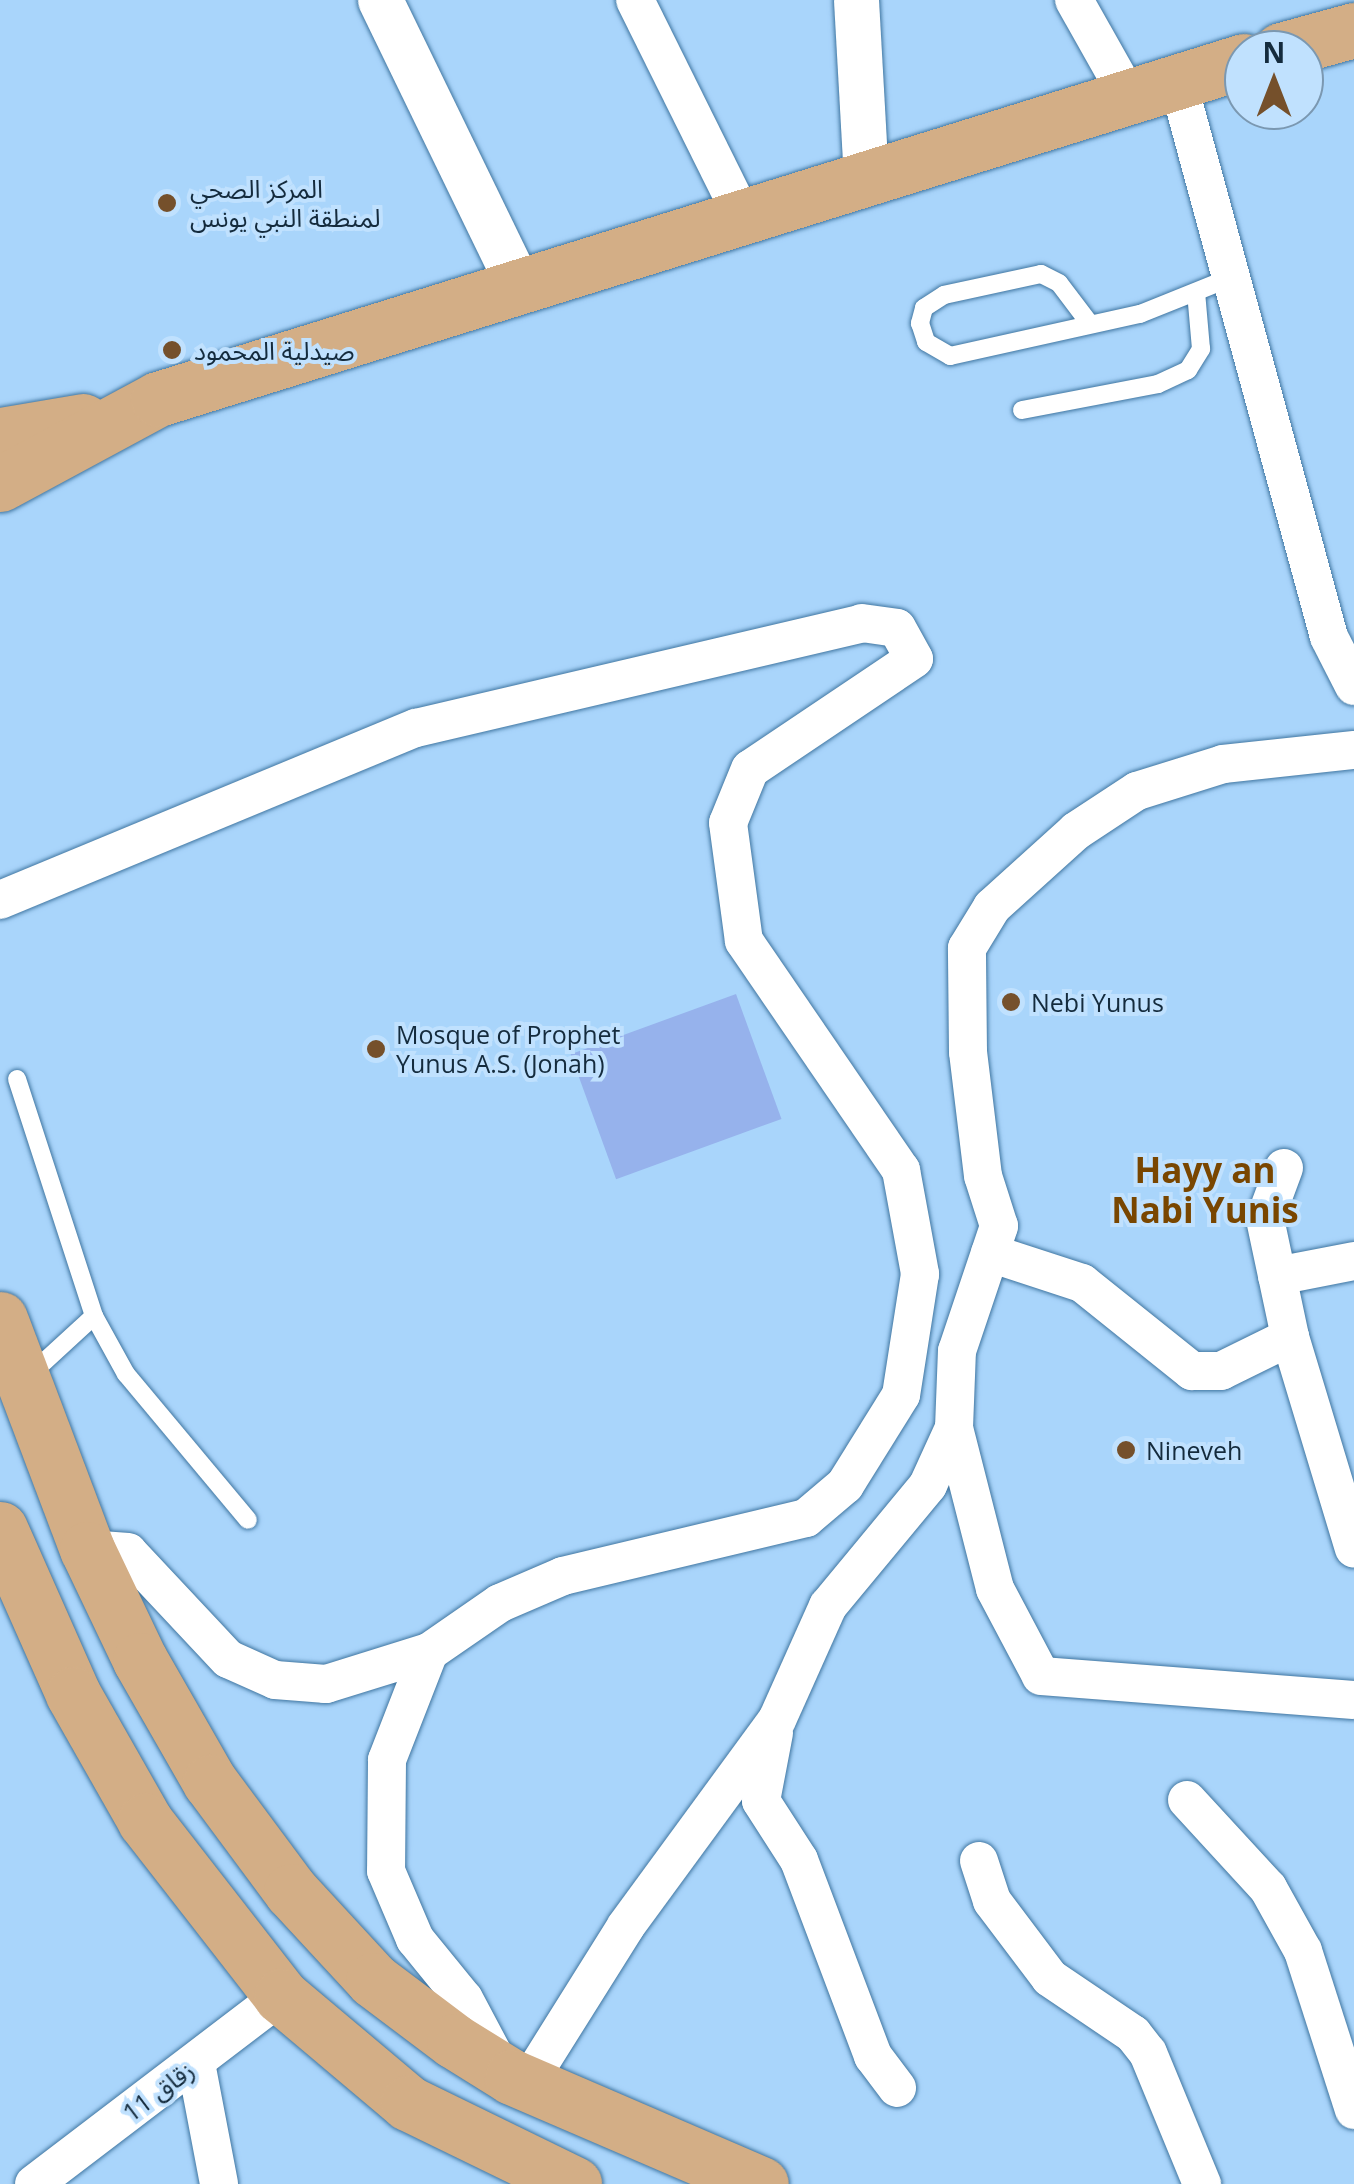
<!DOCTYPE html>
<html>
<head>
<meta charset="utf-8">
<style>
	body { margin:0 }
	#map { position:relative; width:1354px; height:2184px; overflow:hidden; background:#a9d5fb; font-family:"Open Sans","Noto Sans Arabic",sans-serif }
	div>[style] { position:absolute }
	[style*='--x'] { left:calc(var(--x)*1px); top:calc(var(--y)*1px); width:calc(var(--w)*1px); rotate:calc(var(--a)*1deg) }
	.building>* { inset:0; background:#96b2ec; transform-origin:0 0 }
	.roads { filter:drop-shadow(0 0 2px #4076a1) drop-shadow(0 0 2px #4076a1) }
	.service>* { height:18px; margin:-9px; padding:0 9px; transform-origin:9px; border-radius:9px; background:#fff }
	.minor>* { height:38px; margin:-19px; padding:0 19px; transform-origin:19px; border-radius:19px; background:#fff }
	.tertiary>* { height:45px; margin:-22.5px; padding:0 22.5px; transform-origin:22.5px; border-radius:22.5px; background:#fff }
	.primary>* { height:55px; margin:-27.5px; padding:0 27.5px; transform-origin:27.5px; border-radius:27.5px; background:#d3ae86 }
	.dots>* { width:28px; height:28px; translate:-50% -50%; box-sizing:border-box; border:5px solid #c0e1fe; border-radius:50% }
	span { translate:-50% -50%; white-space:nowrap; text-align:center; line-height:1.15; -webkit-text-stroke:8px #c0e1fe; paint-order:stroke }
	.poi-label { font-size:25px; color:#142b3d }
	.left { translate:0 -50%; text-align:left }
	.street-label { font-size:25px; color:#142b3d }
	.district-label { font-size:35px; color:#794600; font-weight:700 }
	.north { position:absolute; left:1224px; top:30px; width:100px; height:100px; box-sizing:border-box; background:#c0e1fe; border:2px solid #7b98b1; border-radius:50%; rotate:0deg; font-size:28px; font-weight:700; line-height:40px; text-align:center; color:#142b3d }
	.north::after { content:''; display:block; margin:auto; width:35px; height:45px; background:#75502b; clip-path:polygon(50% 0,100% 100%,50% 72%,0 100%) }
</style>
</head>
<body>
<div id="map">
	<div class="building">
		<i style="left:736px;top:994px;width:133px;height:176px;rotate:70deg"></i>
	</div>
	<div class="roads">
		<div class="service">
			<i style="--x:1090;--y:324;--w:51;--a:-127.1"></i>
			<i style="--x:1059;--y:283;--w:20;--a:-153"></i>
			<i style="--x:1041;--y:274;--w:99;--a:167.8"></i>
			<i style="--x:944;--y:295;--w:24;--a:147"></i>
			<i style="--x:924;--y:308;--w:16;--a:105"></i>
			<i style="--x:920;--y:323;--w:20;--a:72"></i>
			<i style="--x:926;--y:342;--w:28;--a:30"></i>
			<i style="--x:950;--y:356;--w:195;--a:-12.5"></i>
			<i style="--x:1140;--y:314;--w:99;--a:-21.9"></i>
			<i style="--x:1022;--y:410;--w:138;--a:-10.8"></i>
			<i style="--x:1158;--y:384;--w:33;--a:-25"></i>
			<i style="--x:1188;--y:370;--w:25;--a:-58"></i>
			<i style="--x:1201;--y:349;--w:57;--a:-95"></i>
			<i style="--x:17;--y:1079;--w:249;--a:72"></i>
			<i style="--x:94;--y:1316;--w:86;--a:137.4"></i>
			<i style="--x:94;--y:1316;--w:66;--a:61.1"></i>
			<i style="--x:126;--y:1374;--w:190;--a:50.1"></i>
		</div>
		<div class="minor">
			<i style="--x:635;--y:0;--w:239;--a:63.6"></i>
			<i style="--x:1074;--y:0;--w:108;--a:60.6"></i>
			<i style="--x:1177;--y:79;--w:578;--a:74.76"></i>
			<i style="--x:1329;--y:637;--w:55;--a:63"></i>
			<i style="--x:0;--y:900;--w:450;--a:-22.5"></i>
			<i style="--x:416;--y:728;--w:458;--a:-13.2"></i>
			<i style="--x:862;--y:623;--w:35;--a:8"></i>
			<i style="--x:897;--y:628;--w:35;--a:61"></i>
			<i style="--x:914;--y:659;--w:197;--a:146.1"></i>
			<i style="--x:750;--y:769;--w:58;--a:112.2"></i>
			<i style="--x:728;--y:823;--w:119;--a:82.3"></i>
			<i style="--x:744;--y:941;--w:278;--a:55.6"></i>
			<i style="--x:901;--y:1170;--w:106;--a:79.6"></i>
			<i style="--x:920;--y:1274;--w:122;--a:98.9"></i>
			<i style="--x:901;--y:1395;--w:106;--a:121.9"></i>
			<i style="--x:845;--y:1485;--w:51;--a:139.8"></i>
			<i style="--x:806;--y:1518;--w:250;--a:166.6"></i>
			<i style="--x:563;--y:1576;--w:69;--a:156.8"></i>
			<i style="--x:500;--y:1603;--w:86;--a:145.4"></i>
			<i style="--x:429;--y:1652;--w:108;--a:162.7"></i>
			<i style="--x:326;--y:1684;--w:51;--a:-175.5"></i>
			<i style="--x:275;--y:1680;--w:51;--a:-155.9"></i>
			<i style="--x:228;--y:1659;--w:146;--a:-133.1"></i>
			<i style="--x:128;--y:1552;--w:41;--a:-175.8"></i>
			<i style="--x:1284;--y:1168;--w:54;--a:110.4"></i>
			<i style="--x:1265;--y:1219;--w:121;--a:78"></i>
			<i style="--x:990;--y:1253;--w:97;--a:18.1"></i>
			<i style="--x:1082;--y:1283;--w:141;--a:38.7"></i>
			<i style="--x:1192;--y:1371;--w:29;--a:0"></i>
			<i style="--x:1221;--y:1371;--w:77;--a:-26.2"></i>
			<i style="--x:1290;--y:1337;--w:221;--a:73.2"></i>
			<i style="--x:1277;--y:1276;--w:78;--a:-11"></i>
			<i style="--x:954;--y:1428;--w:166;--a:75.7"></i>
			<i style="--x:995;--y:1589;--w:98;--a:62.1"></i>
			<i style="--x:1041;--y:1676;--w:314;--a:4.4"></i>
			<i style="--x:429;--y:1652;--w:116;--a:111.3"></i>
			<i style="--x:387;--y:1760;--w:111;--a:90.5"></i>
			<i style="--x:386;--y:1871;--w:74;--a:66.9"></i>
			<i style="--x:415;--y:1939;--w:77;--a:50.8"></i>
			<i style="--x:464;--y:1999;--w:72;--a:62"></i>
			<i style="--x:774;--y:1733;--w:69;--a:100.8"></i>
			<i style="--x:761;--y:1801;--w:70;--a:57.2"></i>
			<i style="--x:799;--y:1860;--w:210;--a:69.3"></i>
			<i style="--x:873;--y:2056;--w:40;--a:53"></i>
			<i style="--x:1187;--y:1800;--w:120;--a:47.4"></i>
			<i style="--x:1268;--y:1888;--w:72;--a:60.9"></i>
			<i style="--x:1303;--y:1951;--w:167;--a:72.2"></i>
			<i style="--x:979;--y:1861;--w:42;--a:72"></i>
			<i style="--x:992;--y:1901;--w:96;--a:53"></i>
			<i style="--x:1050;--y:1978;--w:100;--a:34"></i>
			<i style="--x:1133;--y:2034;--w:24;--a:52"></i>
			<i style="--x:1148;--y:2053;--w:142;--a:67.6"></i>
			<i style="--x:196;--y:2063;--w:123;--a:79.2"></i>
			<i style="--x:527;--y:2084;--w:186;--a:-57.9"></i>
			<i style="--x:626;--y:1926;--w:255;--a:-53.8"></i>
			<i style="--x:777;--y:1720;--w:125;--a:-65.9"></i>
			<i style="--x:828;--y:1606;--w:157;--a:-50.4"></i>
			<i style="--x:928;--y:1485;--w:63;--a:-65.5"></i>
			<i style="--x:954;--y:1428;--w:77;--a:-87.8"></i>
			<i style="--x:957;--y:1351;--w:132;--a:-71.4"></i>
			<i style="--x:999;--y:1226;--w:52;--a:-107.7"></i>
			<i style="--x:983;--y:1176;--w:125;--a:-96.9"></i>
			<i style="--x:968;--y:1052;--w:104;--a:-90.6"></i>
			<i style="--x:967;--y:948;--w:48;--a:-58.6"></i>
			<i style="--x:992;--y:907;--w:113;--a:-42.1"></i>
			<i style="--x:1076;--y:831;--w:73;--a:-33.3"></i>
			<i style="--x:1137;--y:791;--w:90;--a:-17.4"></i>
			<i style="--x:1223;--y:764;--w:132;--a:-6.1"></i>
			<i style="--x:34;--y:2184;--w:310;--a:-37.3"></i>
		</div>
		<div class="tertiary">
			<i style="--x:380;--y:0;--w:314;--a:64.1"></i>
			<i style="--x:856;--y:0;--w:178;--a:86.8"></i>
		</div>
		<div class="primary">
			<i style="--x:1281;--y:50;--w:76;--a:-15.3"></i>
			<i style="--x:0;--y:435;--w:84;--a:-9.6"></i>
			<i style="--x:0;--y:484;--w:179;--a:-28.3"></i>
			<i style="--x:158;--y:399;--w:1137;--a:-17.29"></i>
			<i style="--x:0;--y:1319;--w:246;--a:69.3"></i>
			<i style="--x:87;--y:1549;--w:123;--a:64.5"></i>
			<i style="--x:140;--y:1660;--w:141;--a:60.2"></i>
			<i style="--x:210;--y:1782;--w:136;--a:53.4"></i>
			<i style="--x:291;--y:1891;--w:121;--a:47.3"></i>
			<i style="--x:373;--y:1980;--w:101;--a:37"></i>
			<i style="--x:454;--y:2041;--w:68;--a:31.8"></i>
			<i style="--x:512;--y:2077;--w:271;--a:23.3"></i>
			<i style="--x:0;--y:1529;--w:180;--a:66.1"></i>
			<i style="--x:73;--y:1694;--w:146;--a:60.4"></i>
			<i style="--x:145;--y:1821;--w:222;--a:52.1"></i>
			<i style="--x:281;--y:1996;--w:166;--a:40.1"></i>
			<i style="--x:408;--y:2103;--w:185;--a:26"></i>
		</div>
	</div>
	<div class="dots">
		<i style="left:167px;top:203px;background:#75502b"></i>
		<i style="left:172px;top:350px;background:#75502b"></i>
		<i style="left:1011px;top:1002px;background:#75502b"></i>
		<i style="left:376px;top:1049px;background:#75502b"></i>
		<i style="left:1126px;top:1450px;background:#75502b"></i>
	</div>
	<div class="poi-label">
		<span class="left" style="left:190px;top:203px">المركز الصحي<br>لمنطقة النبي يونس</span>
		<span class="left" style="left:194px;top:350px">صيدلية المحمود</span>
		<span class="left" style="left:1031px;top:1002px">Nebi Yunus</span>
		<span class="left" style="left:396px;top:1049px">Mosque of Prophet<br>Yunus A.S. (Jonah)</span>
		<span class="left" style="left:1146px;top:1450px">Nineveh</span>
	</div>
	<div class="street-label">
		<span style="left:158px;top:2091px;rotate:-37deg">زقاق 11</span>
	</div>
	<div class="district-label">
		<span style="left:1205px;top:1190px">Hayy an<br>Nabi Yunis</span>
	</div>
	<div class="north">N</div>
</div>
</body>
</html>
